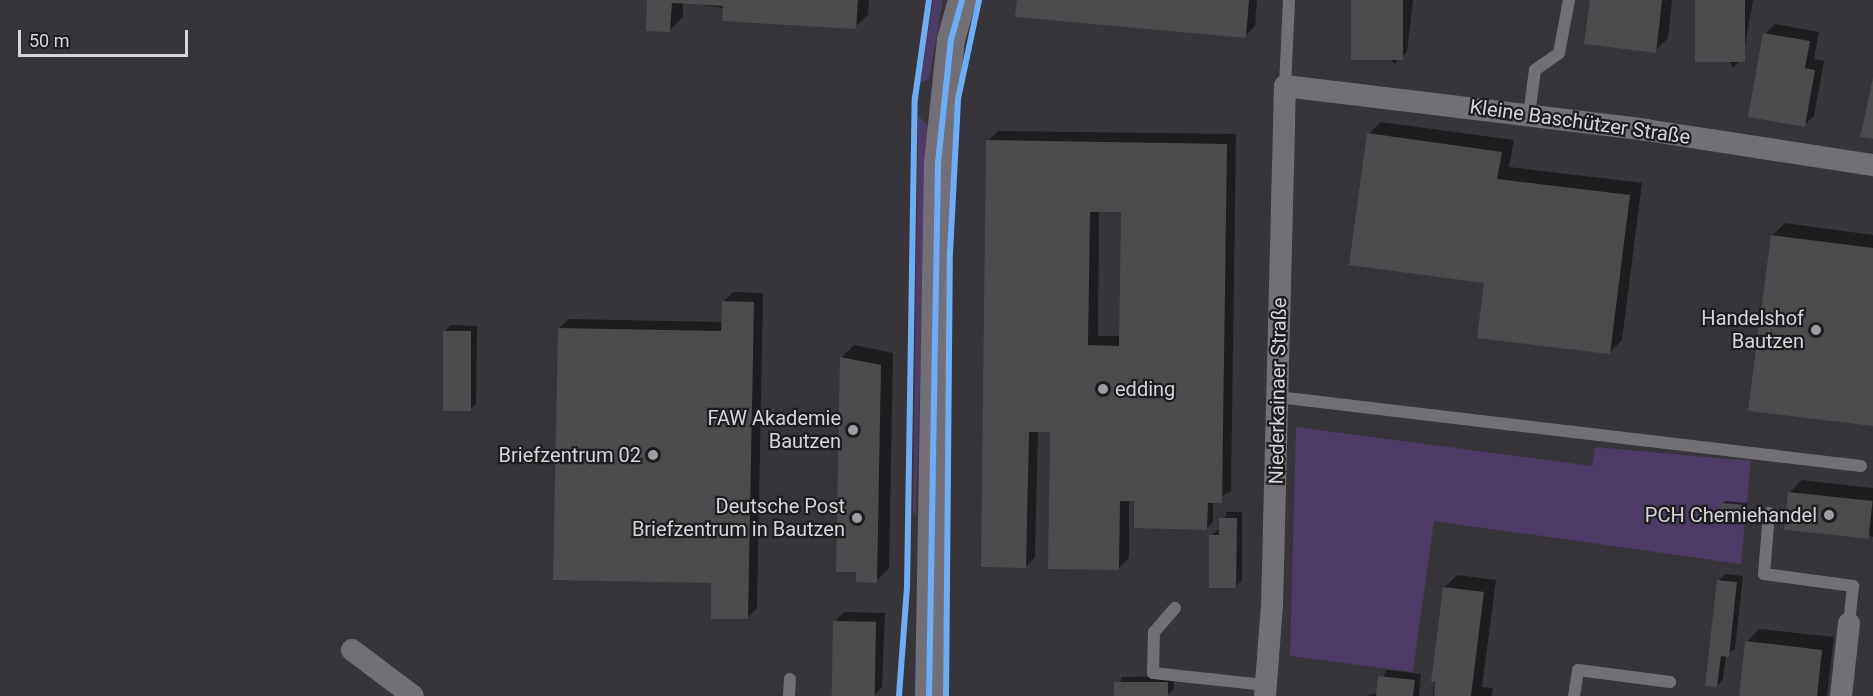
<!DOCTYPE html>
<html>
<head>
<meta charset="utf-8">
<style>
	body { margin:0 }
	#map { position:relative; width:1873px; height:696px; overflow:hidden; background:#373539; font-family:Roboto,sans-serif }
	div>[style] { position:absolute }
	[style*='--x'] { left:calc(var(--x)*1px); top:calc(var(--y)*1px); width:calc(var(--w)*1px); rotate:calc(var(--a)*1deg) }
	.green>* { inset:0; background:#4e3b66 }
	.shadow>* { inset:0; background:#0007 }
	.building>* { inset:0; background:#4c4b4e; transform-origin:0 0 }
	.service>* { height:12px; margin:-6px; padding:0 6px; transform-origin:6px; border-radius:6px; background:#726f77 }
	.minor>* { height:22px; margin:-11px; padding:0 11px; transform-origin:11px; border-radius:11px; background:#726f77 }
	.tertiary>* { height:28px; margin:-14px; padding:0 14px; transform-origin:14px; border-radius:14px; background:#726f77 }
	.cycleway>* { height:6px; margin:-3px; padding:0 3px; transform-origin:3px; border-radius:3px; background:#6dadf4 }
	.dots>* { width:16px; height:16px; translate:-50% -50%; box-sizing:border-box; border:3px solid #1d1c1f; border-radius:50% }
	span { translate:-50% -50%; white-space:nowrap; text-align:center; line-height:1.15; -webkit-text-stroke:4.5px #1d1c1f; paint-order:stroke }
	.street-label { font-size:20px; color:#d6d5da }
	.poi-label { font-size:20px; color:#d6d5da }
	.right { translate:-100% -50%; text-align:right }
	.left { translate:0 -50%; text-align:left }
	.scale { position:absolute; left:18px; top:30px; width:170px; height:27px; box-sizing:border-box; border:3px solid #d6d5da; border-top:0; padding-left:8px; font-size:18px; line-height:21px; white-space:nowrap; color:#d6d5da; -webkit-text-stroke:4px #1d1c1f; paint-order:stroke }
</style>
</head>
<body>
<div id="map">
	<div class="green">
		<i style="clip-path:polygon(933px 0,943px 0,929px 79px,920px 83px)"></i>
		<i style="clip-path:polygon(918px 116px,928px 125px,916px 515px,913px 512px)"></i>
		<i style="clip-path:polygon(1296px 427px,1592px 466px,1595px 447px,1751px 461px,1741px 564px,1434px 521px,1413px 672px,1290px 656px)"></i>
	</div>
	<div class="shadow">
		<i style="clip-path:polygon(649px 0,869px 0,868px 15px,855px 27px,683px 2px,683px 17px,670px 30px)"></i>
		<i style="clip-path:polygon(1018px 0,1257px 0,1255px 26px,1245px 36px)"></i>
		<i style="clip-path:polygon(1353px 0,1413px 0,1407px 52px,1394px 64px)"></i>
		<i style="clip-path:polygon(1591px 0,1672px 0,1668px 38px,1655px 51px)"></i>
		<i style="clip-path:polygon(1696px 0,1753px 0,1743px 58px,1733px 68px)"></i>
		<i style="clip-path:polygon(1775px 24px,1819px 32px,1814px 59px,1824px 61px,1814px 116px,1804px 125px,1765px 34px)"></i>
		<i style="clip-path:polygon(1381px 122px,1514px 140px,1509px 167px,1642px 183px,1622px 340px,1610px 352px,1486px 282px,1368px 134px)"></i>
		<i style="clip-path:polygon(evenodd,998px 131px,1236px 134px,1231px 491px,1213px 501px,1213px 522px,1207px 528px,1129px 500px,1129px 558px,1119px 568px,1051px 430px,1038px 430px,1035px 557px,1026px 567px,988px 141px,998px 131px,1099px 210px,1123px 211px,1121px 336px,1098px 336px,1099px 210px)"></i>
		<i style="clip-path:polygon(1785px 223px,1873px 235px,1873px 425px,1772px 236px)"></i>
		<i style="clip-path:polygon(733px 292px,763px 293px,757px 608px,747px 618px,713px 581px,559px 328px,569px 319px,723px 322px,723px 302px)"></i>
		<i style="clip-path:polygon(451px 325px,477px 326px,476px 404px,469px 410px,444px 332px)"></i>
		<i style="clip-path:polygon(854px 345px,893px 353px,889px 568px,876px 581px,841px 358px)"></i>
		<i style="clip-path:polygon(1802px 480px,1873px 488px,1873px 537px,1789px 493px)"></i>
		<i style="clip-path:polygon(1725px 501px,1747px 503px,1746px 518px,1722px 504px)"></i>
		<i style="clip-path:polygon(1227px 512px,1242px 512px,1242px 580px,1235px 587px,1210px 536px,1220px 529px)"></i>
		<i style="clip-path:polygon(1725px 574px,1743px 576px,1735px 649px,1726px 655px,1723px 679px,1717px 686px,1719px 580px)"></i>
		<i style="clip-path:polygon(1457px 575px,1496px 580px,1482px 687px,1493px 688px,1492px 696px,1433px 696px,1444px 588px)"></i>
		<i style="clip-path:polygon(844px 612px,885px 613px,882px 687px,874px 696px,832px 696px,835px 622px)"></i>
		<i style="clip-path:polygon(1759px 629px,1834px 637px,1827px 696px,1741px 696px,1747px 642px)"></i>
		<i style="clip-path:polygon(1386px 670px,1421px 674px,1419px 696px,1365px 696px,1378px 693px)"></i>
		<i style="clip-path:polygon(1174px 676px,1174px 689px,1167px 696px,1116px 696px,1122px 677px)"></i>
	</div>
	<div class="building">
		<i style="clip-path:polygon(647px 0,858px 0,856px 29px,722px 21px,723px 6px,672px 3px,670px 32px,646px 31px)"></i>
		<i style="clip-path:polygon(1017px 0,1249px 0,1246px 38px,1015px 17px)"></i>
		<i style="left:1351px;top:0;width:52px;height:60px"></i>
		<i style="clip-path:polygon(1590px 0,1662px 0,1656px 53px,1584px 44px)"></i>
		<i style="left:1695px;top:0;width:50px;height:62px"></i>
		<i style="clip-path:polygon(1763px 33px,1810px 41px,1805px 68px,1815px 70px,1805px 127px,1748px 117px)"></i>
		<i style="clip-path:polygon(1873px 78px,1873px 139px,1860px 137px)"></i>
		<i style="clip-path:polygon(1367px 133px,1502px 152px,1497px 179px,1630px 195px,1610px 354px,1477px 338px,1484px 283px,1349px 265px)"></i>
		<i style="clip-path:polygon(evenodd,986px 140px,1227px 144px,1222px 503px,1208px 503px,1207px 530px,1134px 528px,1134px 501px,1120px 501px,1119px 570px,1048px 569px,1050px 432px,1029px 432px,1026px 568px,981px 567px,986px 140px,1090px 212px,1121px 212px,1119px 346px,1088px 345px,1090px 212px)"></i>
		<i style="clip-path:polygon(1771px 235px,1873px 248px,1873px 426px,1748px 411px)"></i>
		<i style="clip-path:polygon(722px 301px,754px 302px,748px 619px,711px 619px,711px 583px,553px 580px,558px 328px,721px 331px)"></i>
		<i style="left:443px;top:331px;width:28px;height:80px"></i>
		<i style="clip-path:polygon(840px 357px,881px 365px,877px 583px,856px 582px,856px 572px,836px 572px)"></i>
		<i style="left:1788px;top:492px;width:85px;height:38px;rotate:6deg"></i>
		<i style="left:1721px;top:503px;width:24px;height:17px;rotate:5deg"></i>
		<i style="clip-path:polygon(1219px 518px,1237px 518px,1236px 588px,1209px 588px,1209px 535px,1219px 535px)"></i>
		<i style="clip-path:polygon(1717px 580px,1737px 582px,1729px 657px,1721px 656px,1717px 687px,1705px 686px)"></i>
		<i style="clip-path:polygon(1443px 587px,1484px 592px,1471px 696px,1434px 696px,1435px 682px,1431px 682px)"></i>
		<i style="left:833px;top:621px;width:43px;height:75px;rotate:1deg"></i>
		<i style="clip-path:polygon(1745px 641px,1822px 650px,1817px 696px,1739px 696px)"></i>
		<i style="clip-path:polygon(1378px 676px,1415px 680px,1413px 696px,1376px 696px)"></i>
		<i style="left:1168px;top:682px;width:14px;height:54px;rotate:90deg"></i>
	</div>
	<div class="service">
		<i style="--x:1285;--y:86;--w:86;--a:-87.3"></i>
		<i style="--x:1529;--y:115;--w:45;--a:-82.4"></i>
		<i style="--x:1535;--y:70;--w:29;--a:-35"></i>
		<i style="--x:1559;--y:53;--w:54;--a:-79.3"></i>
		<i style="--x:1278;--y:397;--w:587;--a:6.75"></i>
		<i style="--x:1769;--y:513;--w:61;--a:94.7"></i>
		<i style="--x:1764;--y:574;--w:90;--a:7.7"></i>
		<i style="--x:1853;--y:586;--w:37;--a:96"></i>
		<i style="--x:1175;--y:608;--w:32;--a:131"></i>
		<i style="--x:1154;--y:632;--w:41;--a:91.4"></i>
		<i style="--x:1153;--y:673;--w:114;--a:6.1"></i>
		<i style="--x:789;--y:696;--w:17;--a:-87"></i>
		<i style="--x:1574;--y:696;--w:26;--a:-81"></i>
		<i style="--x:1578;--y:670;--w:93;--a:7.4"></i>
	</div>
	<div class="minor">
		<i style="--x:352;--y:650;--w:76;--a:37"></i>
		<i style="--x:1265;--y:696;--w:90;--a:-85.6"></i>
		<i style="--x:1272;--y:606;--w:520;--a:-88.57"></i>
		<i style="--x:1285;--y:86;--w:364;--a:6.9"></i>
		<i style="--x:1646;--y:130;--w:230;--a:8.8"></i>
		<i style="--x:1841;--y:696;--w:73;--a:-83.7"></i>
	</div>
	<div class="tertiary">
		<i style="--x:929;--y:696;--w:533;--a:-89.03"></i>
		<i style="--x:938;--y:163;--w:124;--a:-84"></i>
		<i style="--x:951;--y:40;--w:41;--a:-74.6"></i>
	</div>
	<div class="cycleway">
		<i style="--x:899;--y:696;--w:108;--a:-85.8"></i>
		<i style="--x:907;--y:588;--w:490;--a:-89.1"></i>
		<i style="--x:915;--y:98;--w:99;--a:-81.9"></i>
		<i style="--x:929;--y:696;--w:533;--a:-89.03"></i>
		<i style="--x:938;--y:163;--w:124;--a:-84"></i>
		<i style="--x:951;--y:40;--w:41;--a:-74.6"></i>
		<i style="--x:946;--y:696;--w:443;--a:-89.5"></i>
		<i style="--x:950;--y:253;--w:154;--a:-87"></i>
		<i style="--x:958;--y:99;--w:101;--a:-78"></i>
	</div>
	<div class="dots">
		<i style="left:1816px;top:330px;background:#9e9da2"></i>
		<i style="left:1103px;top:389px;background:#9e9da2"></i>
		<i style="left:853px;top:430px;background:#9e9da2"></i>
		<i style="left:653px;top:455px;background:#9e9da2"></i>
		<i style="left:1829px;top:515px;background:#9e9da2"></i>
		<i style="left:857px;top:518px;background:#9e9da2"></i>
	</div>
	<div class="street-label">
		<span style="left:1580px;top:122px;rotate:8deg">Kleine Baschützer Straße</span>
		<span style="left:1278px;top:391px;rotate:-89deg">Niederkainaer Straße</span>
	</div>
	<div class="poi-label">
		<span class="right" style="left:1804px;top:330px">Handelshof<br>Bautzen</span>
		<span class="left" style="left:1115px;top:389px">edding</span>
		<span class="right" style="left:841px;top:430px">FAW Akademie<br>Bautzen</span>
		<span class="right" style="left:641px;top:455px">Briefzentrum 02</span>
		<span class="right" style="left:845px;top:518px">Deutsche Post<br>Briefzentrum in Bautzen</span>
		<span class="right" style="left:1817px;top:515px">PCH Chemiehandel</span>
	</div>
	<div class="scale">50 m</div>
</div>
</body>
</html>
